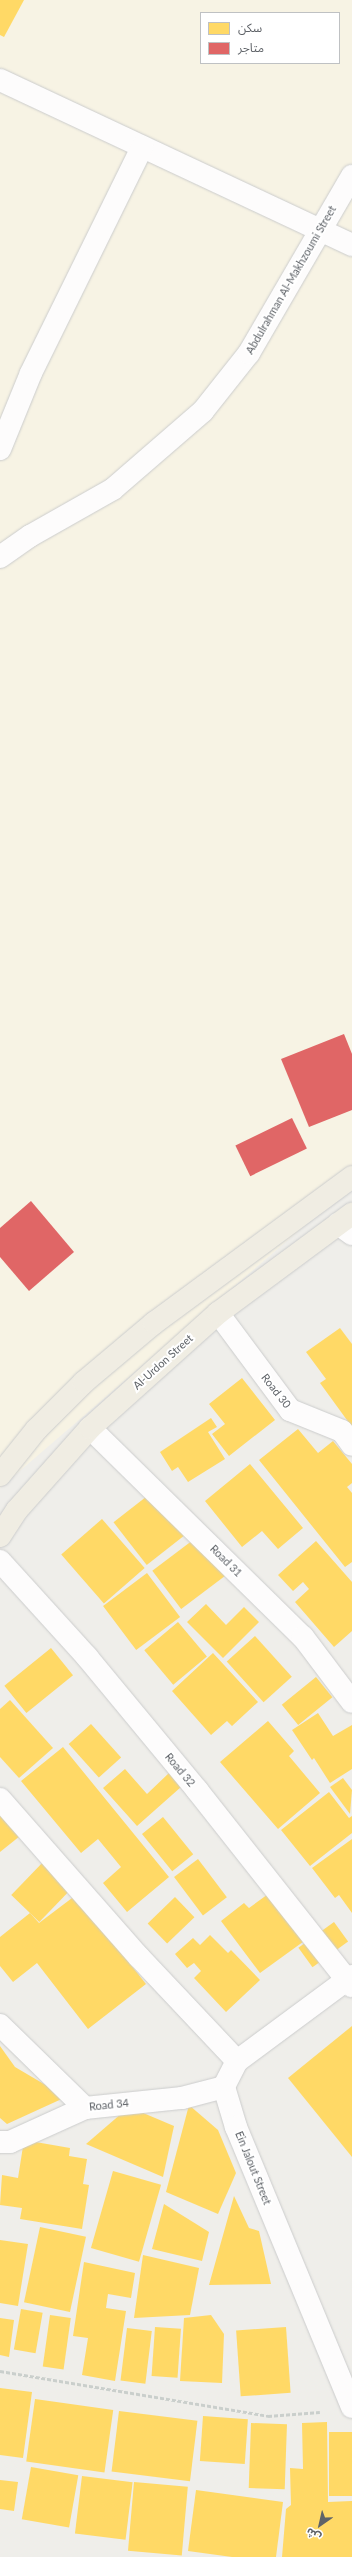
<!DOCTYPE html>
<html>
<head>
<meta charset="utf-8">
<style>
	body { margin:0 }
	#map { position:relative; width:352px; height:2557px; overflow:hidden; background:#efeeea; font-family:Lato,"Noto Sans Arabic",sans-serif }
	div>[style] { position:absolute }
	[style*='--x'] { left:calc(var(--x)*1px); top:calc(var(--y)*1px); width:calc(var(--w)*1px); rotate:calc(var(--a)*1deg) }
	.commercial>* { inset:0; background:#f7f3e4 }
	.homes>* { inset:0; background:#ffd966; transform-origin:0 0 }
	.shops>* { inset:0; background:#e06666; transform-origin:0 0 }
	.path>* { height:2.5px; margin-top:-1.25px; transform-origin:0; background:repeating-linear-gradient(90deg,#cacfcc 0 4px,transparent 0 6px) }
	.roads { filter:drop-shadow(0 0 1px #cbcccc) drop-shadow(0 0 1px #cbcccc) }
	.minor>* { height:22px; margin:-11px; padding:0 11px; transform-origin:11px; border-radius:11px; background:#fdfcfc }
	.highway>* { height:22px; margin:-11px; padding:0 11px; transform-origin:11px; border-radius:11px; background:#f0ede3 }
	span { translate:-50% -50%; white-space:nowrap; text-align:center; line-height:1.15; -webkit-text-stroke:4px #fff; paint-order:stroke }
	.street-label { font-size:11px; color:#5f6368 }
	.legend { position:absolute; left:200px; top:12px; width:140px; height:52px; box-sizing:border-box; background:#fff; border:1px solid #bfc1c3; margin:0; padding:5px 7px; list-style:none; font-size:12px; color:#5f6368 }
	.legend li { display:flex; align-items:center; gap:8px; height:20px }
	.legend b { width:20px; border:1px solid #bfc1c3 }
	.north { position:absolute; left:300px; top:2505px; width:40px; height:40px; -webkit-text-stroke:3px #fff; paint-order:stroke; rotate:214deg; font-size:11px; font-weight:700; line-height:16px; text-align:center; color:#5f6368 }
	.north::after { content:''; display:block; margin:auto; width:14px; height:18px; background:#5f6368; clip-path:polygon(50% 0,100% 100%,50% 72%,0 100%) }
</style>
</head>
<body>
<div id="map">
	<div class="commercial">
		<i style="clip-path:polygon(evenodd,0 0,352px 0,352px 1185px,0 1488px,0 0,201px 13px,339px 13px,339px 63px,201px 63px,201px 13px)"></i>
	</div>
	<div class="homes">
		<i style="clip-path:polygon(0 0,24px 0,4px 37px,0 35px)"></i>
		<i style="clip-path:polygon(340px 1328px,352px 1344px,352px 1427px,320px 1383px,326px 1379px,306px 1352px)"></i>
		<i style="clip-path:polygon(242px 1378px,275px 1420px,229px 1456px,212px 1434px,225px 1424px,209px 1404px)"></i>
		<i style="clip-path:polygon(211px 1418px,217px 1427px,208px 1432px,225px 1459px,188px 1482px,178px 1467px,172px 1471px,160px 1452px)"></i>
		<i style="clip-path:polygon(298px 1429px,318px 1453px,333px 1441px,352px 1464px,352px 1483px,347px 1487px,352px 1493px,352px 1562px,345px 1567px,259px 1460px)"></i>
		<i style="clip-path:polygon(250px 1464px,303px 1528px,278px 1549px,262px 1531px,242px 1547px,205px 1501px)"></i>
		<i style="left:160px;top:1486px;width:54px;height:59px;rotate:52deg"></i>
		<i style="left:102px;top:1519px;width:65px;height:54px;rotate:49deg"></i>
		<i style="left:201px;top:1534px;width:48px;height:61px;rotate:53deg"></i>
		<i style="clip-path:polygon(316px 1541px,352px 1582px,352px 1631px,334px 1647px,295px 1602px,309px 1589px,303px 1582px,293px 1591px,278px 1575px)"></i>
		<i style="left:147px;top:1573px;width:55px;height:55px;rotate:53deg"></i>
		<i style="clip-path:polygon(206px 1604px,226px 1625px,244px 1607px,259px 1622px,223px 1658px,187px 1622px)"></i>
		<i style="left:178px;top:1622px;width:45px;height:44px;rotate:50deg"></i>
		<i style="left:255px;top:1636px;width:55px;height:38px;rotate:48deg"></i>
		<i style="left:51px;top:1648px;width:35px;height:60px;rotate:51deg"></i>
		<i style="clip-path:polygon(213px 1653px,258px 1702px,232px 1726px,227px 1721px,211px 1735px,172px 1691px)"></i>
		<i style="left:316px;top:1677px;width:26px;height:44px;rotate:51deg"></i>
		<i style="clip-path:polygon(10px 1700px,53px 1748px,19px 1778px,0 1757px,0 1709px)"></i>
		<i style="clip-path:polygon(318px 1713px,333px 1736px,352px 1725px,352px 1769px,330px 1783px,314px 1758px,312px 1760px,292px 1730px)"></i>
		<i style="clip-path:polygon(268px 1721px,294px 1751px,289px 1756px,320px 1793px,278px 1829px,220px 1762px)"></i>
		<i style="left:91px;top:1724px;width:45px;height:30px;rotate:48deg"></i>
		<i style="clip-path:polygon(63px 1747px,169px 1877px,127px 1912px,103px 1883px,121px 1867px,98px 1839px,81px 1853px,21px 1781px)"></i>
		<i style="clip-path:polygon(125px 1769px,147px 1794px,169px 1773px,181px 1787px,137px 1826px,103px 1788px)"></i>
		<i style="clip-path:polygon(343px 1778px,352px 1790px,350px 1814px,330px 1787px)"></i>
		<i style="clip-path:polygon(329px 1792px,349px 1818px,352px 1816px,352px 1833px,310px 1866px,281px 1830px)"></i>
		<i style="clip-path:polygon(0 1811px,20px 1836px,0 1852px)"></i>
		<i style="left:163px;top:1817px;width:48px;height:27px;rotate:51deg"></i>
		<i style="clip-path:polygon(352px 1839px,352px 1913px,339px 1895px,335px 1898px,312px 1868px)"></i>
		<i style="left:46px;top:1859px;width:39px;height:50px;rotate:44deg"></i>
		<i style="left:198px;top:1859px;width:48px;height:30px;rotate:53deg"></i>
		<i style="clip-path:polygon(271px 1892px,307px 1939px,260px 1973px,221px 1921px,244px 1903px,249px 1908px)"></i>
		<i style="clip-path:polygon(76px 1895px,146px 1984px,88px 2029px,37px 1963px,13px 1982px,0 1966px,0 1937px,30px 1913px,39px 1923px)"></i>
		<i style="left:175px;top:1897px;width:28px;height:38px;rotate:46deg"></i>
		<i style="left:334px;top:1922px;width:24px;height:44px;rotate:54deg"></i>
		<i style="clip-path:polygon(210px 1935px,228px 1953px,231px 1950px,260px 1980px,226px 2012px,194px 1978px,201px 1971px,194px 1963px,187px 1968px,175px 1954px,193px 1938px,200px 1945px)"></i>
		<i style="clip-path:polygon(352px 2026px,352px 2157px,288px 2078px)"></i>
		<i style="clip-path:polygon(0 2046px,15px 2067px,66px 2097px,7px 2124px,0 2118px)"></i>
		<i style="clip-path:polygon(189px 2105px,218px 2130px,236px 2173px,218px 2214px,166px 2192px)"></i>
		<i style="clip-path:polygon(129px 2107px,174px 2126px,163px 2177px,86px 2144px)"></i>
		<i style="clip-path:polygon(24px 2140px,70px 2148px,69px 2156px,87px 2159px,83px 2184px,89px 2185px,82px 2229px,20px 2219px,22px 2208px,0 2205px,2px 2175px,18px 2178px)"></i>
		<i style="left:113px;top:2171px;width:50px;height:80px;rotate:16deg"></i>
		<i style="clip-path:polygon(234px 2196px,249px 2228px,259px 2231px,271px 2284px,209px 2285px)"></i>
		<i style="clip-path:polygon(164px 2204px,209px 2232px,202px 2261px,152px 2249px)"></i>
		<i style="left:40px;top:2227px;width:47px;height:77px;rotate:12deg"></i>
		<i style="clip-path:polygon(0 2240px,28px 2244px,18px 2306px,0 2303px)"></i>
		<i style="clip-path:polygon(143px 2255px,199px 2268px,190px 2315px,134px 2318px)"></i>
		<i style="clip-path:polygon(84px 2262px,135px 2273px,131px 2298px,108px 2294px,106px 2308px,126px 2311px,115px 2381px,82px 2375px,88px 2338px,73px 2336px)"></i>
		<i style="left:21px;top:2309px;width:22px;height:41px;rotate:10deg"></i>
		<i style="left:50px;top:2315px;width:21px;height:52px;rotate:8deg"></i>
		<i style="clip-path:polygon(211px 2315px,224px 2334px,222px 2383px,180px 2381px,184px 2318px)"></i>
		<i style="clip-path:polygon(0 2318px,14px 2320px,9px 2357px,0 2355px)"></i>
		<i style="left:155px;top:2327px;width:26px;height:49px;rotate:4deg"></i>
		<i style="left:286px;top:2327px;width:66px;height:50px;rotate:86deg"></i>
		<i style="left:127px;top:2328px;width:25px;height:53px;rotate:7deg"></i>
		<i style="clip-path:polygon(0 2388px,32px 2392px,23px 2458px,0 2455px)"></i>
		<i style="left:35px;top:2399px;width:79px;height:63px;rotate:8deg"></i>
		<i style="left:119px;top:2411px;width:79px;height:61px;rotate:7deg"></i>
		<i style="left:203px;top:2416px;width:45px;height:45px;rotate:4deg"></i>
		<i style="clip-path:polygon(327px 2422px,328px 2502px,352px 2501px,352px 2557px,282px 2557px,286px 2509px,291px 2505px,290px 2468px,303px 2469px,302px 2423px)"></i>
		<i style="left:251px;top:2423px;width:36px;height:65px;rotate:2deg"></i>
		<i style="left:352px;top:2432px;width:64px;height:23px;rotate:90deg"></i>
		<i style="left:31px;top:2467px;width:48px;height:53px;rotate:10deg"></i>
		<i style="left:82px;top:2476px;width:51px;height:58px;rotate:7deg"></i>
		<i style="clip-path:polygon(0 2480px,18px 2482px,14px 2511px,0 2509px)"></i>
		<i style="left:134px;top:2482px;width:54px;height:69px;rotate:5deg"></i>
		<i style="clip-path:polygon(196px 2490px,283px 2502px,276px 2557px,232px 2557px,188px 2551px)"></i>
	</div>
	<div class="shops">
		<i style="clip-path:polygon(344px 1034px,352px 1054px,352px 1110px,309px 1127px,281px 1059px)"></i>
		<i style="left:292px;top:1118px;width:34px;height:63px;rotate:64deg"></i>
		<i style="clip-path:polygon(31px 1201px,74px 1252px,29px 1291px,0 1257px,0 1228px)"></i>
	</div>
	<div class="path">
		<i style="--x:0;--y:2371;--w:272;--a:9.5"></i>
		<i style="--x:268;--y:2416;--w:52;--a:-4.4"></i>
	</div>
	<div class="roads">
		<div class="minor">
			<i style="--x:0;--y:80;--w:389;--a:25.1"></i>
			<i style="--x:0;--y:449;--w:82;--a:-67.8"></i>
			<i style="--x:31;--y:373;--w:252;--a:-63.8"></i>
			<i style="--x:0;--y:557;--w:37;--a:-35"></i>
			<i style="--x:30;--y:536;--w:95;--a:-29.5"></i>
			<i style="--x:113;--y:489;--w:119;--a:-40.9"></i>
			<i style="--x:203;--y:411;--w:74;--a:-51.6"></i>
			<i style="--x:249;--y:353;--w:205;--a:-59.8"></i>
			<i style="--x:338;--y:1224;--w:17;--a:36"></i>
			<i style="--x:218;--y:1313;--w:121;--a:53.4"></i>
			<i style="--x:290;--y:1410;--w:56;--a:22"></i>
			<i style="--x:342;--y:1431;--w:17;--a:54"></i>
			<i style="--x:90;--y:1428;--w:298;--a:44.5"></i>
			<i style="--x:303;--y:1637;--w:81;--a:53"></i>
			<i style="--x:0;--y:1561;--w:130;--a:47.8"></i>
			<i style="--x:87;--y:1657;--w:173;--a:50.4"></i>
			<i style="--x:197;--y:1790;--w:250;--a:51.7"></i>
			<i style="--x:0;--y:1799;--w:210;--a:48.7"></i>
			<i style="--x:139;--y:1957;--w:143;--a:46.7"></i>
			<i style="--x:352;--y:1976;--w:143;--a:143.5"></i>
			<i style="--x:237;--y:2061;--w:29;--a:117"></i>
			<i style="--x:224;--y:2087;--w:42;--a:73.3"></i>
			<i style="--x:236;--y:2127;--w:303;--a:67.5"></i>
			<i style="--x:0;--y:2025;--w:119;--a:44.3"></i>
			<i style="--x:0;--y:2142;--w:10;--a:0"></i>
			<i style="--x:10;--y:2142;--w:82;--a:-24.4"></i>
			<i style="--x:85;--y:2108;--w:98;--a:-5.9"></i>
			<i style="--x:182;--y:2098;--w:43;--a:-14.7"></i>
		</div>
		<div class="highway">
			<i style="--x:0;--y:1475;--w:58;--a:-51.3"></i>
			<i style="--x:36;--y:1430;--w:68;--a:-45"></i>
			<i style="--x:84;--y:1382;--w:92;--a:-40.1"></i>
			<i style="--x:154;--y:1323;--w:246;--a:-36.4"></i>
			<i style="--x:0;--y:1536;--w:31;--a:-57"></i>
			<i style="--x:17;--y:1510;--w:110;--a:-48.3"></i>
			<i style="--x:90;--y:1428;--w:172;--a:-41.9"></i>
			<i style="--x:218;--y:1313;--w:167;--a:-36.5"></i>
		</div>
	</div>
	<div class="street-label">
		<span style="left:291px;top:280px;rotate:-60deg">Abdulrahman Al-Makhzoumi Street</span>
		<span style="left:163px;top:1362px;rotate:-42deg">Al-Urdon Street</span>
		<span style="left:276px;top:1391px;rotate:52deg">Road 30</span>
		<span style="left:226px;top:1561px;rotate:45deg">Road 31</span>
		<span style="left:180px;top:1770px;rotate:50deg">Road 32</span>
		<span style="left:109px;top:2105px;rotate:-6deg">Road 34</span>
		<span style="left:253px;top:2168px;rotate:68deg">Ein Jalout Street</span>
	</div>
	<ul class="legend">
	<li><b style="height:11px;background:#ffd966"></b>سكن</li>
	<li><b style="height:11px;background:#e06666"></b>متاجر</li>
	</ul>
	<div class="north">ش</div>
</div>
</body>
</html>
